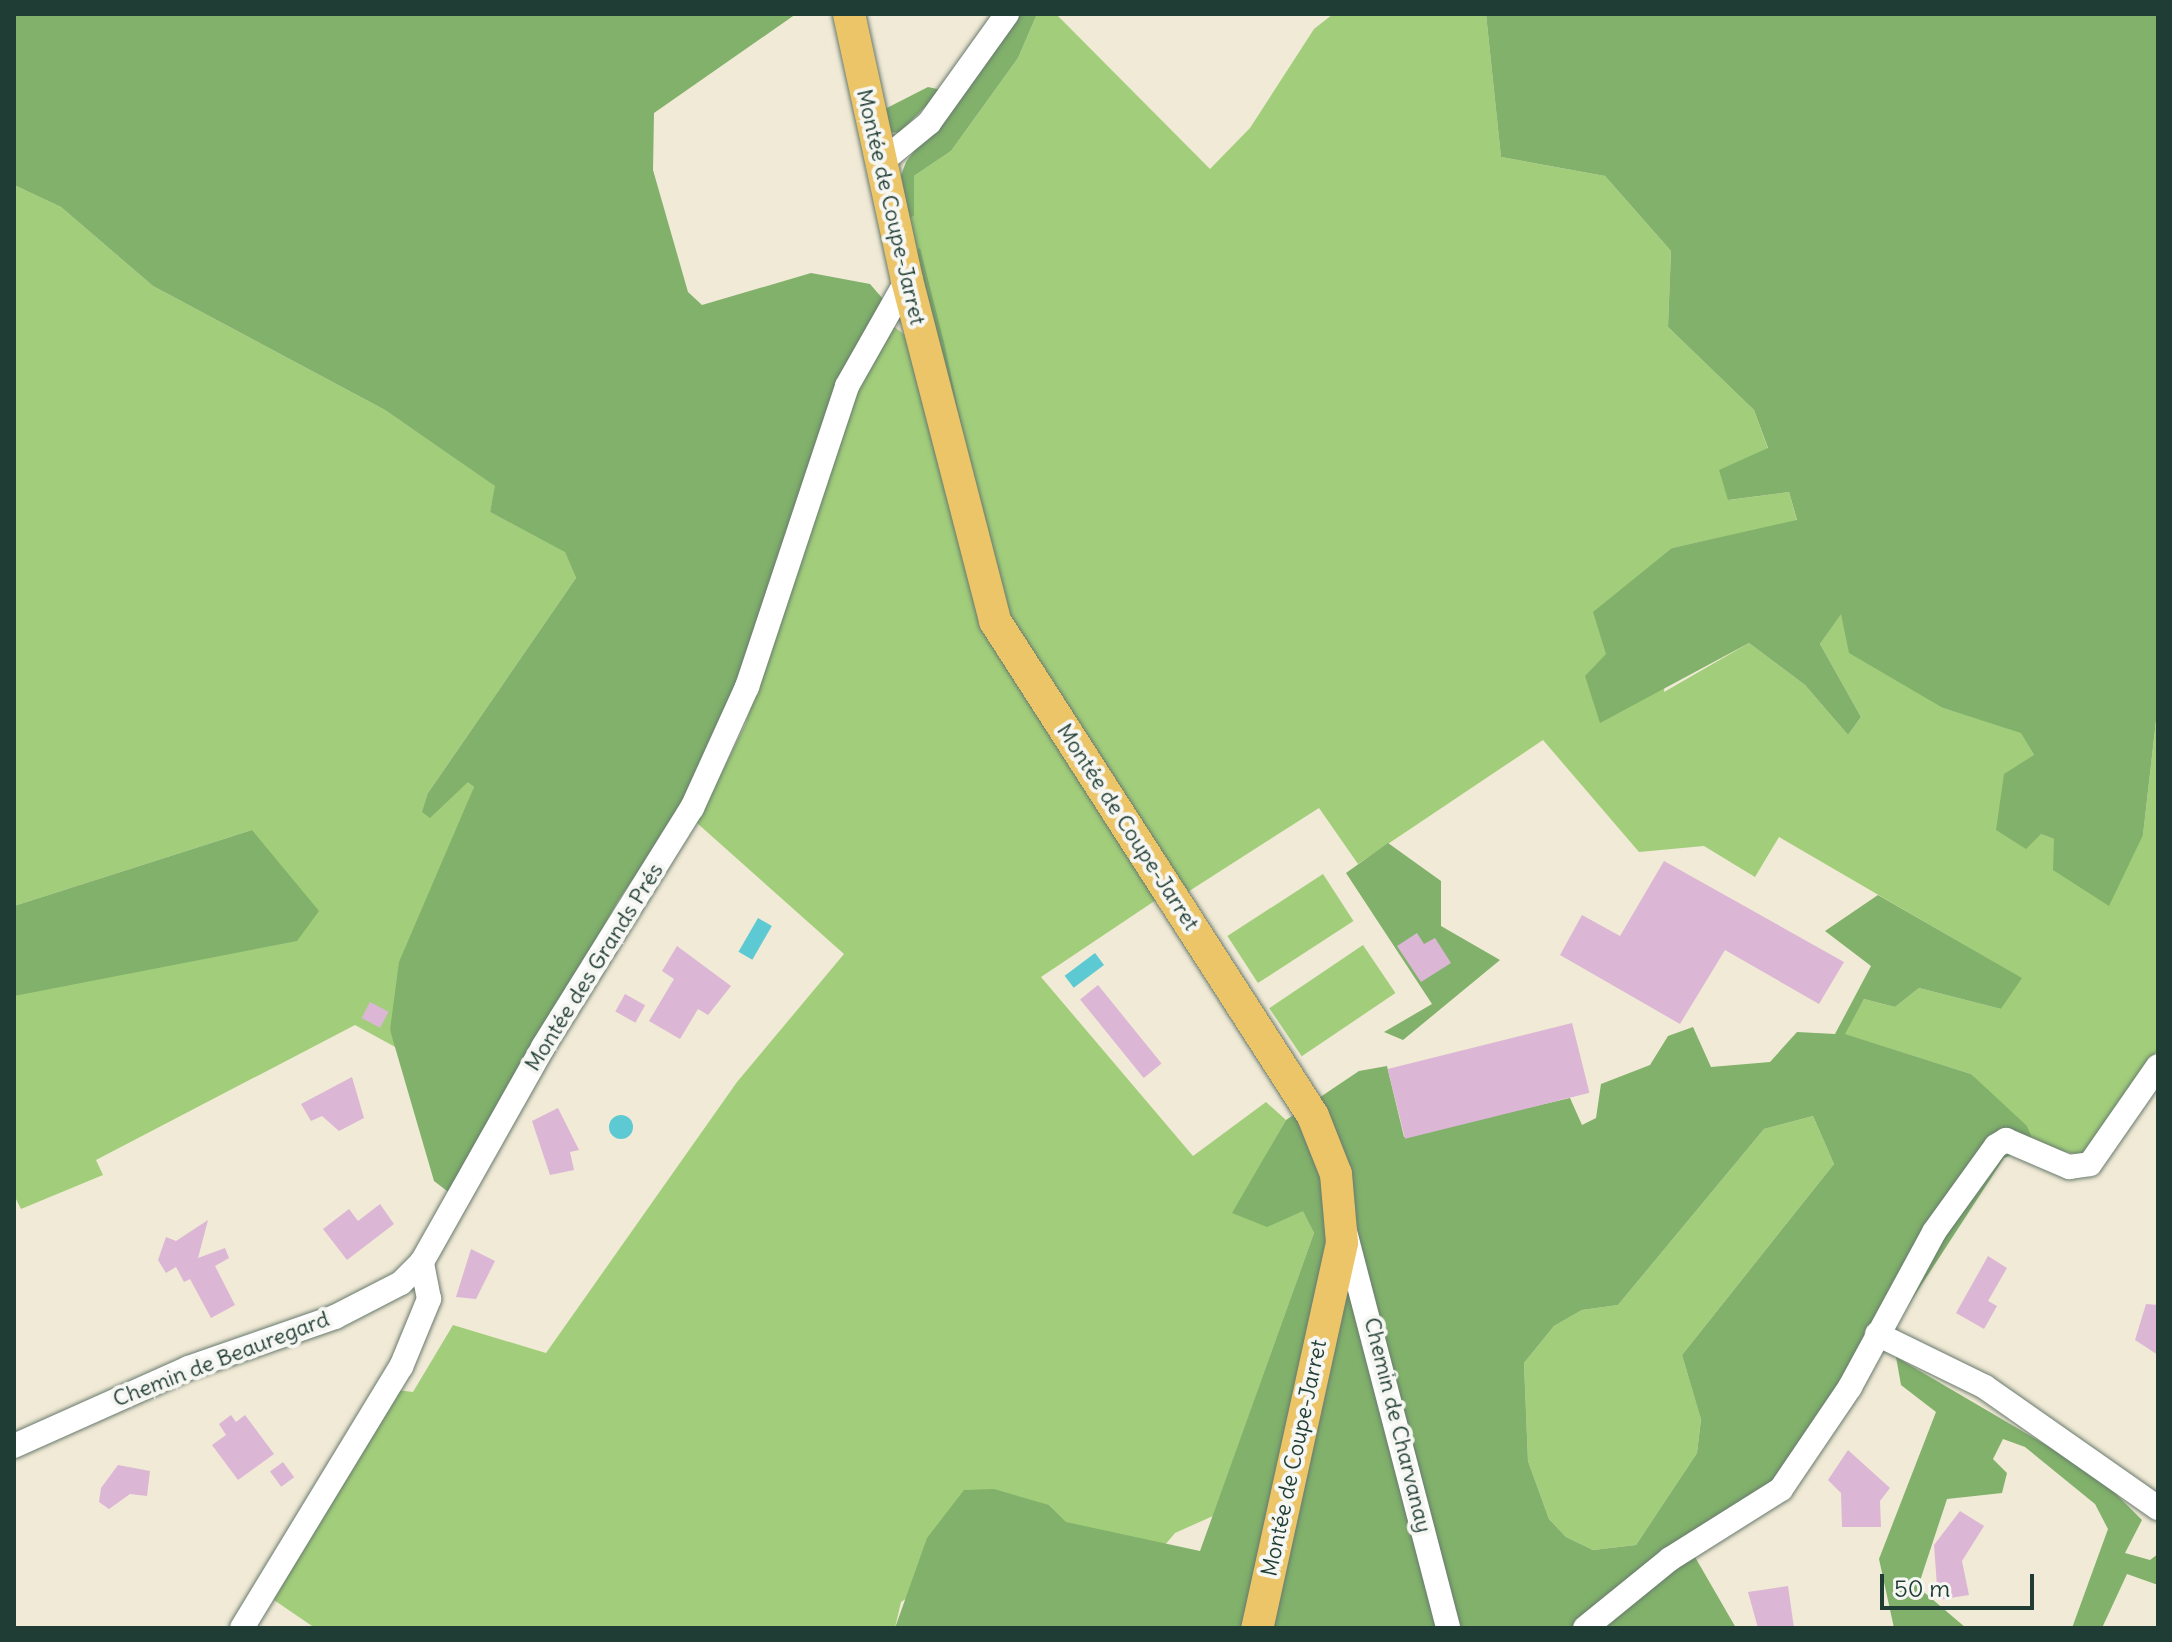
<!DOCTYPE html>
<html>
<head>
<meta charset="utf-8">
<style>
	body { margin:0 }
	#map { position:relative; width:2172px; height:1642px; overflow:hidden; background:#f1ead6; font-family:Delius,sans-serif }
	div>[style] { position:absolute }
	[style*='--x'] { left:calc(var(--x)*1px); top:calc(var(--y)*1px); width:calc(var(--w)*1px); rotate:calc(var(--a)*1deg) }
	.green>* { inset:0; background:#a2ce7b; transform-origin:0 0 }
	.forest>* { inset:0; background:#81b16b }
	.water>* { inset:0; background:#5dc9d3; transform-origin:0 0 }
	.round { border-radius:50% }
	.building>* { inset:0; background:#dcb6d5; transform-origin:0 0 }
	.roads { filter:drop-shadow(0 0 2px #687a6d) drop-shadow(0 0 2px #687a6d) }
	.minor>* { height:24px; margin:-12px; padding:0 12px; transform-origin:12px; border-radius:12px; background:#fff }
	.major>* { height:32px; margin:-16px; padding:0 16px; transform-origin:16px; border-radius:16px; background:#edc569 }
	span { translate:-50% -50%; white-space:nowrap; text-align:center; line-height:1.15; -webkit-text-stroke:8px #f6f6f2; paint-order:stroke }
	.street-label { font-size:22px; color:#1f3d34 }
	.frame { position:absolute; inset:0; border:16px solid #1f3d34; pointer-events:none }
	.scale { position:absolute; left:1880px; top:1574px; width:154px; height:36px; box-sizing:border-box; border:4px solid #1f3d34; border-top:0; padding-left:10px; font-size:24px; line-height:28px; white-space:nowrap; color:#1f3d34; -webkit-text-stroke:6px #f6f6f2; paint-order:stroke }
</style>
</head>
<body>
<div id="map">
	<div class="green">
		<i style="clip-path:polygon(1037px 14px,1056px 14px,1210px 169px,1250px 128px,1314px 29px,1333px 14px,1486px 14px,1501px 157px,1605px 176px,1671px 251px,1668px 327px,1754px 410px,1768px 449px,1729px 500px,1789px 492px,1797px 521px,1672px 548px,1664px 692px,1749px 643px,1805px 685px,1848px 735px,1861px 717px,1820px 644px,1841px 613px,1943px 708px,2021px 732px,2034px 755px,2041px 834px,2054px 839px,2143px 835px,2158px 703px,2158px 1049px,2082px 1155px,2035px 1146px,1971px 1074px,1844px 1034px,1864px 999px,1895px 1007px,1919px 988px,2001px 1009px,2021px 978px,1779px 837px,1755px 877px,1704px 846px,1639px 852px,1543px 740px,1358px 864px,1319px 808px,1183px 895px,1007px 615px,904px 221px,914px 216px,914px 176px,951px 151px,1018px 58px)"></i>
		<i style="clip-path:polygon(14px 185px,61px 207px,153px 286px,385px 410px,496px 486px,490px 512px,565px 551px,576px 578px,428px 793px,468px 781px,474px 787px,390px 1030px,397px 1048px,355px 1025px,96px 1160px,103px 1175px,21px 1209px,14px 1195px,14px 996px,252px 830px,14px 906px)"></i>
		<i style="clip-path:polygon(893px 326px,909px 338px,974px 587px,1162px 896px,1041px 977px,1193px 1156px,1266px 1102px,1286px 1120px,1233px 1213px,1303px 1210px,1314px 1233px,1213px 1516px,1175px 1533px,1149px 1564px,1112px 1571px,1049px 1505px,901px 1602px,895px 1628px,315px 1628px,271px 1598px,397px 1390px,413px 1392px,453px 1325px,546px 1353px,737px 1082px,844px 954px,697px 823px,745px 725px,850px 405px)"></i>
		<i style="left:1323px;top:874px;width:56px;height:114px;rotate:57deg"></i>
		<i style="left:1363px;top:945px;width:58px;height:113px;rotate:56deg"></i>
		<i style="clip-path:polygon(1813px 1116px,1834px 1164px,1682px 1355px,1701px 1418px,1697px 1453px,1636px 1545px,1593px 1550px,1566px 1537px,1549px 1519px,1528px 1461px,1524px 1363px,1554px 1326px,1582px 1310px,1618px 1305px,1764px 1129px)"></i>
	</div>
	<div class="forest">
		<i style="clip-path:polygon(14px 14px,796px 14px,654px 113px,653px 170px,688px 292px,702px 305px,811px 273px,870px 284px,883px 299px,837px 386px,744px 673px,678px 813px,618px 901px,451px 1194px,434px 1181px,390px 1030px,399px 962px,474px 787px,468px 782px,430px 818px,422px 812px,428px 793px,576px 578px,565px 552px,490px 512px,495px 486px,385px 410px,153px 286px,61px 207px,14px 185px)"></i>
		<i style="clip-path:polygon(1016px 14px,1037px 14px,1018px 58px,951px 151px,914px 176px,914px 216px,904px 221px,900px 178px,906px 162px)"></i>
		<i style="clip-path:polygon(1486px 14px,2158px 14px,2158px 703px,2143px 835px,2109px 906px,2053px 870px,2054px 839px,2041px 834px,2026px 849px,1996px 830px,2004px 774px,2034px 755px,2021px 733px,1943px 708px,1849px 653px,1841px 614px,1820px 644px,1861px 717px,1848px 735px,1805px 685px,1749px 643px,1600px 723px,1585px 676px,1606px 654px,1593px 612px,1672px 548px,1797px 520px,1789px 492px,1728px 500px,1719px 470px,1768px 448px,1754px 410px,1668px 327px,1671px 251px,1605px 176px,1501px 157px)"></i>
		<i style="clip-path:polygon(928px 87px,942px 90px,899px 133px,890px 132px,879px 112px)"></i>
		<i style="clip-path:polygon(920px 248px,944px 342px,972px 477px,911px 253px)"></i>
		<i style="clip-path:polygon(252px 830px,319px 911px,297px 941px,14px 996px,14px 906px)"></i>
		<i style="clip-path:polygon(1388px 843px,1441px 881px,1441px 926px,1500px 960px,1403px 1040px,1384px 1032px,1432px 1004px,1346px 873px)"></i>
		<i style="clip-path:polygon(evenodd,1878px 895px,2022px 978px,2001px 1009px,1919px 988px,1895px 1007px,1864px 999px,1845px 1034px,1971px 1074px,2027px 1126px,2035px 1146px,2004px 1158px,1782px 1499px,1695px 1557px,1736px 1628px,895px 1628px,927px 1538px,964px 1490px,994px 1489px,1049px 1505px,1066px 1522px,1200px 1551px,1314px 1233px,1303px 1211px,1267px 1227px,1232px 1213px,1286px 1120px,1359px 1071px,1387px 1066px,1404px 1137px,1570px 1098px,1582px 1125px,1596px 1118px,1601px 1084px,1650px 1065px,1668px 1036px,1693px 1027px,1711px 1067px,1770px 1062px,1797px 1032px,1835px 1034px,1871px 966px,1825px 931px,1878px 895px,1813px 1116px,1834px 1164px,1682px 1355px,1701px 1419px,1697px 1453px,1636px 1545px,1593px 1550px,1566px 1537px,1549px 1519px,1528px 1461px,1524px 1363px,1554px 1326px,1582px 1310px,1618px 1305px,1764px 1129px,1813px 1116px)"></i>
		<i style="clip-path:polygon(1896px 1357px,2097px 1475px,2142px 1520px,2125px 1553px,2150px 1560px,2158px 1554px,2158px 1585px,2127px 1574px,2102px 1628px,2072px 1628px,2108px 1529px,2095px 1504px,2025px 1447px,2003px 1439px,1993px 1459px,2007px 1473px,2002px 1493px,1947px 1499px,1918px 1587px,1966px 1628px,1894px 1628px,1879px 1559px,1936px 1412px,1901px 1385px)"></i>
	</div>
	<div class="water">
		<i style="left:758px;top:918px;width:16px;height:39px;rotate:30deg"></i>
		<i style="left:1095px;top:953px;width:15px;height:38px;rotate:53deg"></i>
		<i class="round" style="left:609px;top:1115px;width:24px;height:24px"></i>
	</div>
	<div class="building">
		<i style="clip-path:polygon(1664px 861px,1844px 962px,1819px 1004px,1725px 950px,1680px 1024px,1560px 955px,1582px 915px,1620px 936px)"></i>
		<i style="clip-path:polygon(1417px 933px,1424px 944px,1435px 938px,1451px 963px,1421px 982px,1397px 946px)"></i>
		<i style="clip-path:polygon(677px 946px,731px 986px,708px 1015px,698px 1009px,680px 1039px,649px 1021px,674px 979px,662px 971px)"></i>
		<i style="left:1098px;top:985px;width:101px;height:23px;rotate:51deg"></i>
		<i style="left:625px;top:994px;width:23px;height:20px;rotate:29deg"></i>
		<i style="left:370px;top:1002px;width:21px;height:18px;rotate:28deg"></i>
		<i style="left:1572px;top:1023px;width:72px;height:190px;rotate:76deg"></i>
		<i style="clip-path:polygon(352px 1077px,364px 1118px,339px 1131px,322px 1116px,311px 1121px,301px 1104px)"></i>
		<i style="clip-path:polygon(558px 1108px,579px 1150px,570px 1152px,574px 1170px,550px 1175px,532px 1121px)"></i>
		<i style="clip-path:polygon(380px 1204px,394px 1224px,347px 1260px,323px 1229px,349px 1209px,358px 1221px)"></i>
		<i style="clip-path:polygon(208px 1220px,198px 1258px,225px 1248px,229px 1258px,215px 1266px,235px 1305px,211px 1318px,190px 1279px,184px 1282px,176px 1267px,166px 1273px,158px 1260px,166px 1237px,176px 1241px)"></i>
		<i style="clip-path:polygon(471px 1249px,495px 1261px,476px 1299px,456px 1297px)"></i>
		<i style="clip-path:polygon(1988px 1256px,2007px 1268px,1988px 1301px,1997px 1306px,1984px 1329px,1956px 1313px)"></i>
		<i style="clip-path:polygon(2146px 1304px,2158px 1305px,2158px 1355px,2135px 1340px)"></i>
		<i style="clip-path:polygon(231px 1415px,236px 1422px,245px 1415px,274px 1454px,238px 1480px,212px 1445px,226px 1435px,219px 1424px)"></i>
		<i style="clip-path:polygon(1848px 1450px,1890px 1488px,1880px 1501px,1881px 1527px,1842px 1527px,1841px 1493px,1828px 1480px)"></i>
		<i style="left:283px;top:1462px;width:19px;height:16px;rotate:54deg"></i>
		<i style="clip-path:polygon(118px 1465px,150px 1471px,147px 1496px,130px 1494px,109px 1509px,99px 1502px,101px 1488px)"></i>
		<i style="clip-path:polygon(1960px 1511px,1984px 1526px,1962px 1561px,1969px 1595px,1938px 1600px,1934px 1545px)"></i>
		<i style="clip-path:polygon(1788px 1586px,1794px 1628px,1758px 1628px,1748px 1592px)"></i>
	</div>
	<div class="roads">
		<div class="minor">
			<i style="--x:879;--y:164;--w:65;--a:-39.4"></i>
			<i style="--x:929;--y:123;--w:134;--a:-54.4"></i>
			<i style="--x:1343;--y:1224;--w:417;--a:75.4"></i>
			<i style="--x:1877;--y:1334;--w:120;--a:26.1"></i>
			<i style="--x:1985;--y:1387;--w:211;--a:35"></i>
			<i style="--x:14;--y:1446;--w:191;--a:-24.1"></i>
			<i style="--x:188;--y:1368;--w:156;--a:-19.1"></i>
			<i style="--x:335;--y:1317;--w:74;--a:-27.3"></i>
			<i style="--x:401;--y:1283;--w:30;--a:-45"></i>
			<i style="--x:422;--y:1262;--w:247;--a:-60.6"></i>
			<i style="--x:543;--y:1047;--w:282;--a:-58.1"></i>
			<i style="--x:692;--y:808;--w:133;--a:-65.6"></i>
			<i style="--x:747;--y:687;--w:317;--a:-71.6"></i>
			<i style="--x:847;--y:386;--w:122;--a:-60.5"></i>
			<i style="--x:242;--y:1628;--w:306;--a:-58.7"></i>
			<i style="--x:401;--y:1367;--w:74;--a:-67.6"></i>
			<i style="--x:429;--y:1299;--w:38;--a:-101"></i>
			<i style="--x:1585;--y:1628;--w:109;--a:-39.1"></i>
			<i style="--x:1670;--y:1559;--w:131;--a:-32.2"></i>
			<i style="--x:1781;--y:1489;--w:123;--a:-55.9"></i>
			<i style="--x:1850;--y:1387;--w:176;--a:-61.5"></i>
			<i style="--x:1934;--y:1232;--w:106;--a:-54.2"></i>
			<i style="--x:1996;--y:1146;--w:12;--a:-31"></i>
			<i style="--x:2006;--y:1140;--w:69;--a:23.2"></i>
			<i style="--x:2069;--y:1167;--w:21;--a:-8"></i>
			<i style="--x:2090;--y:1164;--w:119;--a:-55.2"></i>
		</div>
		<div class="major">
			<i style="--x:849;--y:14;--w:272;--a:77.7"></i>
			<i style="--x:907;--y:280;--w:352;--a:75.5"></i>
			<i style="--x:995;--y:621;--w:588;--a:57.28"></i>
			<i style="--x:1313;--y:1116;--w:62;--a:68.4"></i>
			<i style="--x:1336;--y:1174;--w:69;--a:85"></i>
			<i style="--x:1342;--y:1243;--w:394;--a:102.4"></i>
		</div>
	</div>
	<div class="street-label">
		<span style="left:891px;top:207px;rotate:77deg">Montée de Coupe-Jarret</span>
		<span style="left:1128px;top:827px;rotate:57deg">Montée de Coupe-Jarret</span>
		<span style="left:594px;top:967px;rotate:-58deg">Montée des Grands Prés</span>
		<span style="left:221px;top:1359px;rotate:-21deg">Chemin de Beauregard</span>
		<span style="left:1398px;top:1425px;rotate:76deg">Chemin de Charvanay</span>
		<span style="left:1294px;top:1458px;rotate:-78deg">Montée de Coupe-Jarret</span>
	</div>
	<div class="frame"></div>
	<div class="scale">50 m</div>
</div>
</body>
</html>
